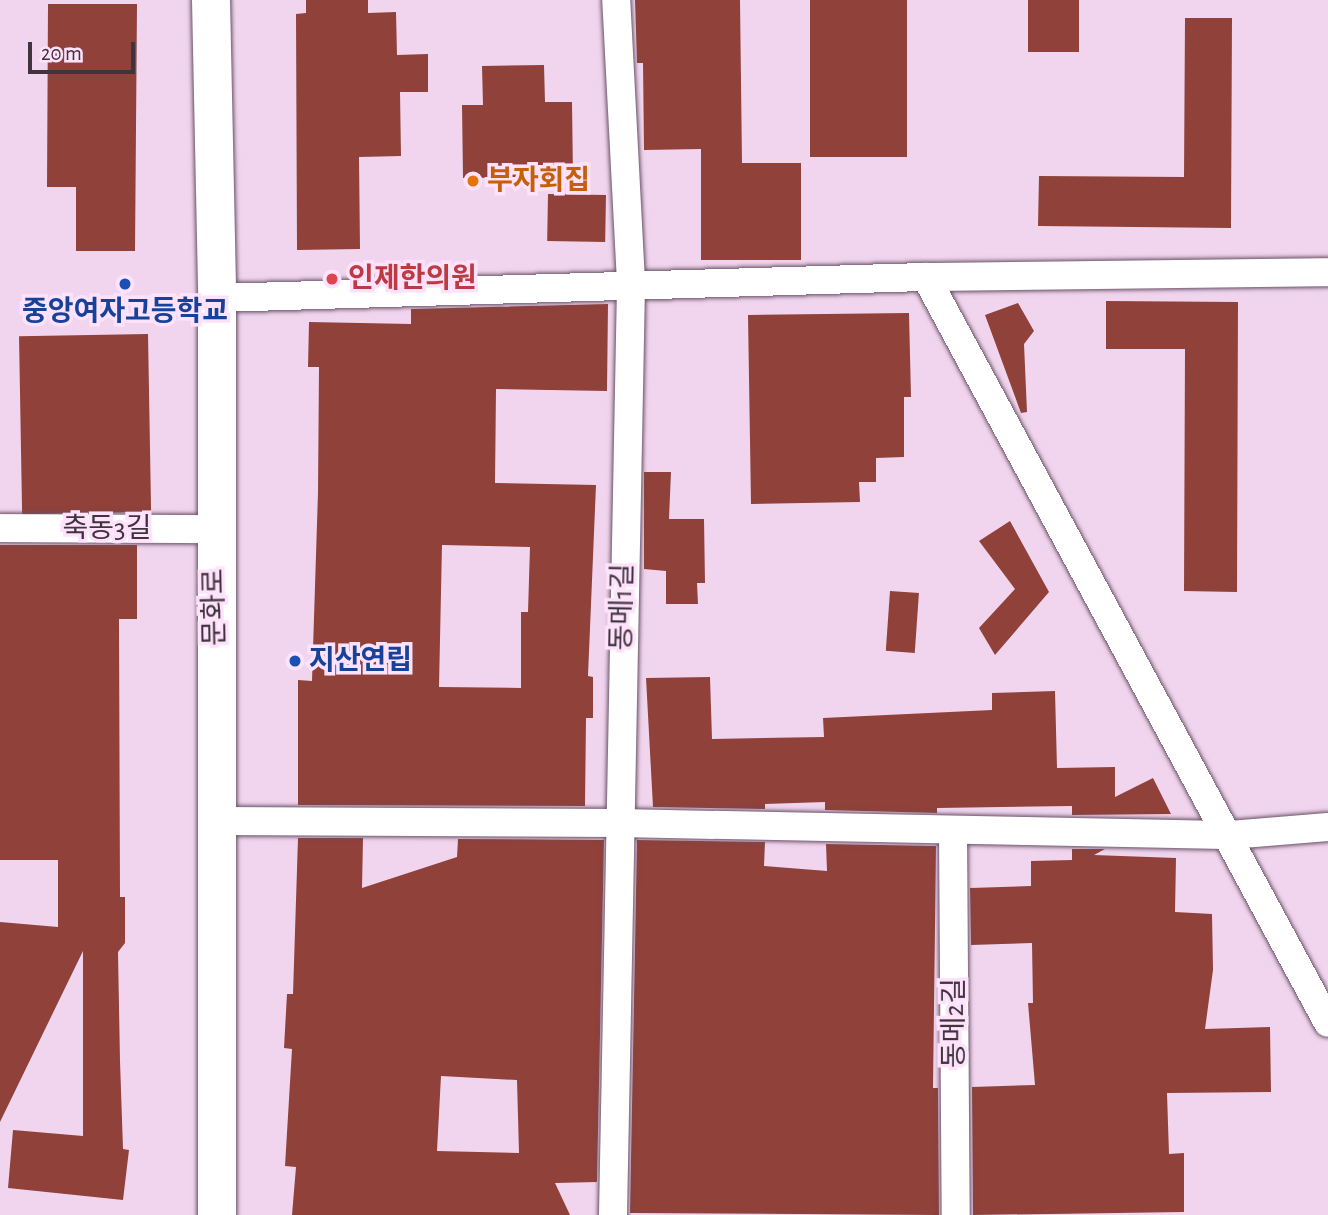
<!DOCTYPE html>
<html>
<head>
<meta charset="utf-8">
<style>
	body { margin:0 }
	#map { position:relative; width:1328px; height:1215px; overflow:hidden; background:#f1d5ee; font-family:"Alegreya Sans","Noto Sans KR",sans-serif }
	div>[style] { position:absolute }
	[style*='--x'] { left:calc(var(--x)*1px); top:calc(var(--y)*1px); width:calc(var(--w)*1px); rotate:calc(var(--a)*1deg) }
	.building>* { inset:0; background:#8f413a; transform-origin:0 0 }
	.roads { filter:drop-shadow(0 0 2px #695267) drop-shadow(0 0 2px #695267) }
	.street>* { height:28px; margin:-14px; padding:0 14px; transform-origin:14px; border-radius:14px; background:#fff }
	.secondary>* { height:38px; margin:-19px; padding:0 19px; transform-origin:19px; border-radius:19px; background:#fff }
	.dots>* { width:19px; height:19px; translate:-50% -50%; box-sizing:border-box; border:4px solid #fee2fb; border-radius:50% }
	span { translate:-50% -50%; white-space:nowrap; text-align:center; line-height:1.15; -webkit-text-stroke:7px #fee2fb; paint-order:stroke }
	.food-label { font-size:28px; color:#c56008; font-weight:700 }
	.left { translate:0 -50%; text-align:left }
	.health-label { font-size:28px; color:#be3a42; font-weight:700 }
	.transit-label { font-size:28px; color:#164399; font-weight:700 }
	.street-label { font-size:28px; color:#3f343d }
	.scale { position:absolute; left:28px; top:42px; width:107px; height:32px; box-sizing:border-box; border:4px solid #3f343d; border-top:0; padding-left:9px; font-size:21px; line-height:24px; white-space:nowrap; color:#3f343d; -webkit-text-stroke:5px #fee2fb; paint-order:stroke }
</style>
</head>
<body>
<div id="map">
	<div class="building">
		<i style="clip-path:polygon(306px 0,368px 0,368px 13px,396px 12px,397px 55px,428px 54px,428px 92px,400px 92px,401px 156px,359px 157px,360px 249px,297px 250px,296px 14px,306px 13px)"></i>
		<i style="clip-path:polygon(635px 0,740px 0,742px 163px,801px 163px,801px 260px,701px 260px,701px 149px,644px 150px,643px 63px,637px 63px)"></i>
		<i style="left:810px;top:0;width:97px;height:157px"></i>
		<i style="left:1028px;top:0;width:51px;height:52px"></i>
		<i style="clip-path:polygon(48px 4px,137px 4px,135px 251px,76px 251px,76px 187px,47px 187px)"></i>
		<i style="clip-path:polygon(1185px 18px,1232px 18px,1231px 228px,1038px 226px,1039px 176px,1184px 177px)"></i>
		<i style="clip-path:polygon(544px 65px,545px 102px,572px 102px,573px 177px,463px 178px,462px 105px,483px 105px,482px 66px)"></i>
		<i style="left:548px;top:194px;width:58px;height:47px;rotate:1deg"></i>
		<i style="clip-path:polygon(1106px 301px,1238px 302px,1237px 592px,1184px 591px,1185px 349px,1106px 349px)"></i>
		<i style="clip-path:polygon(1018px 303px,1034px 331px,1024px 344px,1027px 412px,1021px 413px,985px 315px)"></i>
		<i style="clip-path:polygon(evenodd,608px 304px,607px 391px,496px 389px,495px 483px,596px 485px,588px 676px,593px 677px,593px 718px,586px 718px,585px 806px,298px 805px,298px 680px,312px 681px,318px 492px,319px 367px,308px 367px,309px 322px,411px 324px,411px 309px,608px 304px,442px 545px,530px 547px,528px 612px,521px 612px,521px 688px,439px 687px,442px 545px)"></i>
		<i style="clip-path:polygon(909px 313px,911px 397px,904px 397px,904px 457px,876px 458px,876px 482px,859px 482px,860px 502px,751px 504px,748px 315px)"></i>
		<i style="left:148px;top:334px;width:178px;height:129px;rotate:89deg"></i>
		<i style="clip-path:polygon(644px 472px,671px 472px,669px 519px,704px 519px,705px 583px,697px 583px,698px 604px,666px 604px,666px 571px,644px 569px)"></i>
		<i style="clip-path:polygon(1010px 521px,1049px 592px,995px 655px,979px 628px,1015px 589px,979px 541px)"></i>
		<i style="clip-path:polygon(0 545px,137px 545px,137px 619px,119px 619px,120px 897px,125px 897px,125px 943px,118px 952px,120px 1061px,123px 1149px,129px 1150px,123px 1200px,8px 1188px,13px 1130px,83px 1136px,83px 951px,0 1122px,0 922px,58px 927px,58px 860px,0 860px)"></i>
		<i style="left:890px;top:591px;width:29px;height:60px;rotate:4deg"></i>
		<i style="clip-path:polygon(710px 677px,712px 739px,824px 737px,823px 718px,992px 710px,992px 693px,1055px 691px,1057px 768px,1115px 767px,1115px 797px,1153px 778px,1171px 814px,1072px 815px,1072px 806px,937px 808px,937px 813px,825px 810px,825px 802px,765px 804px,765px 809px,653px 807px,646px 678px)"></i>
		<i style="clip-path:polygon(evenodd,298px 838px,363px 838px,362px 888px,457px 857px,458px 839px,604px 840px,597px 1182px,555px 1183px,570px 1215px,292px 1215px,296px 1167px,285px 1166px,292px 1049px,284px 1048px,287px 994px,293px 994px,298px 838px,441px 1076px,517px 1080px,519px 1153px,437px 1151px,441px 1076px)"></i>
		<i style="clip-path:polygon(637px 840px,765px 842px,764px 866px,827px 871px,826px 844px,936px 846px,933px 1088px,938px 1088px,939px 1215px,630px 1213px)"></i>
		<i style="clip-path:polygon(1072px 849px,1105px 849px,1094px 855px,1176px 858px,1175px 912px,1212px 914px,1213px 970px,1205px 1029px,1270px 1027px,1271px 1092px,1167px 1093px,1169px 1154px,1184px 1153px,1184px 1212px,973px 1215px,972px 1087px,1035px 1085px,1028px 1003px,1033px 1003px,1032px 943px,971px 945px,970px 888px,1031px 886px,1031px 861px,1072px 860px)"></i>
	</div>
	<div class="roads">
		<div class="street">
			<i style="--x:926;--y:277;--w:402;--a:-0.7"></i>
			<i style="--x:217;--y:298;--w:709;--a:-1.7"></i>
			<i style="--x:926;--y:277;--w:847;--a:61.68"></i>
			<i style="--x:0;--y:528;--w:214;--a:0.3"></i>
			<i style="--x:218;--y:821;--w:401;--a:0.3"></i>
			<i style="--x:619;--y:823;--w:611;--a:1.13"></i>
			<i style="--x:1230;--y:835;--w:98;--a:-4.7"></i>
			<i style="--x:953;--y:831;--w:384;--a:89.6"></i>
			<i style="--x:613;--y:1215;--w:933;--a:-88.89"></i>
			<i style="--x:631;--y:282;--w:282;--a:-93"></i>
		</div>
		<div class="secondary">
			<i style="--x:211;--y:0;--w:298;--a:88.8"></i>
			<i style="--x:217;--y:298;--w:917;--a:90"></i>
		</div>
	</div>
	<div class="dots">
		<i style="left:473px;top:181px;background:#e8710a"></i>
		<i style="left:332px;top:279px;background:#e0444e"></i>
		<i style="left:125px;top:284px;background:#1a4fb4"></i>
		<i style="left:295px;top:661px;background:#1a4fb4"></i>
	</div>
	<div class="food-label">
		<span class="left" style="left:487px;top:181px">부자회집</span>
	</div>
	<div class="health-label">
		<span class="left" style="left:348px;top:279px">인제한의원</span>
	</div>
	<div class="transit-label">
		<span style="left:125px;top:312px">중앙여자고등학교</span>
		<span class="left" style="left:309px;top:661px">지산연립</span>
	</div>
	<div class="street-label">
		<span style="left:107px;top:529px">축동3길</span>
		<span style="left:215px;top:607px;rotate:-91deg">문화로</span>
		<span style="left:623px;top:607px;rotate:-89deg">동메1길</span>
		<span style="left:955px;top:1023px;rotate:-90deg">동메2길</span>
	</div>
	<div class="scale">20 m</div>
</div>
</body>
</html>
